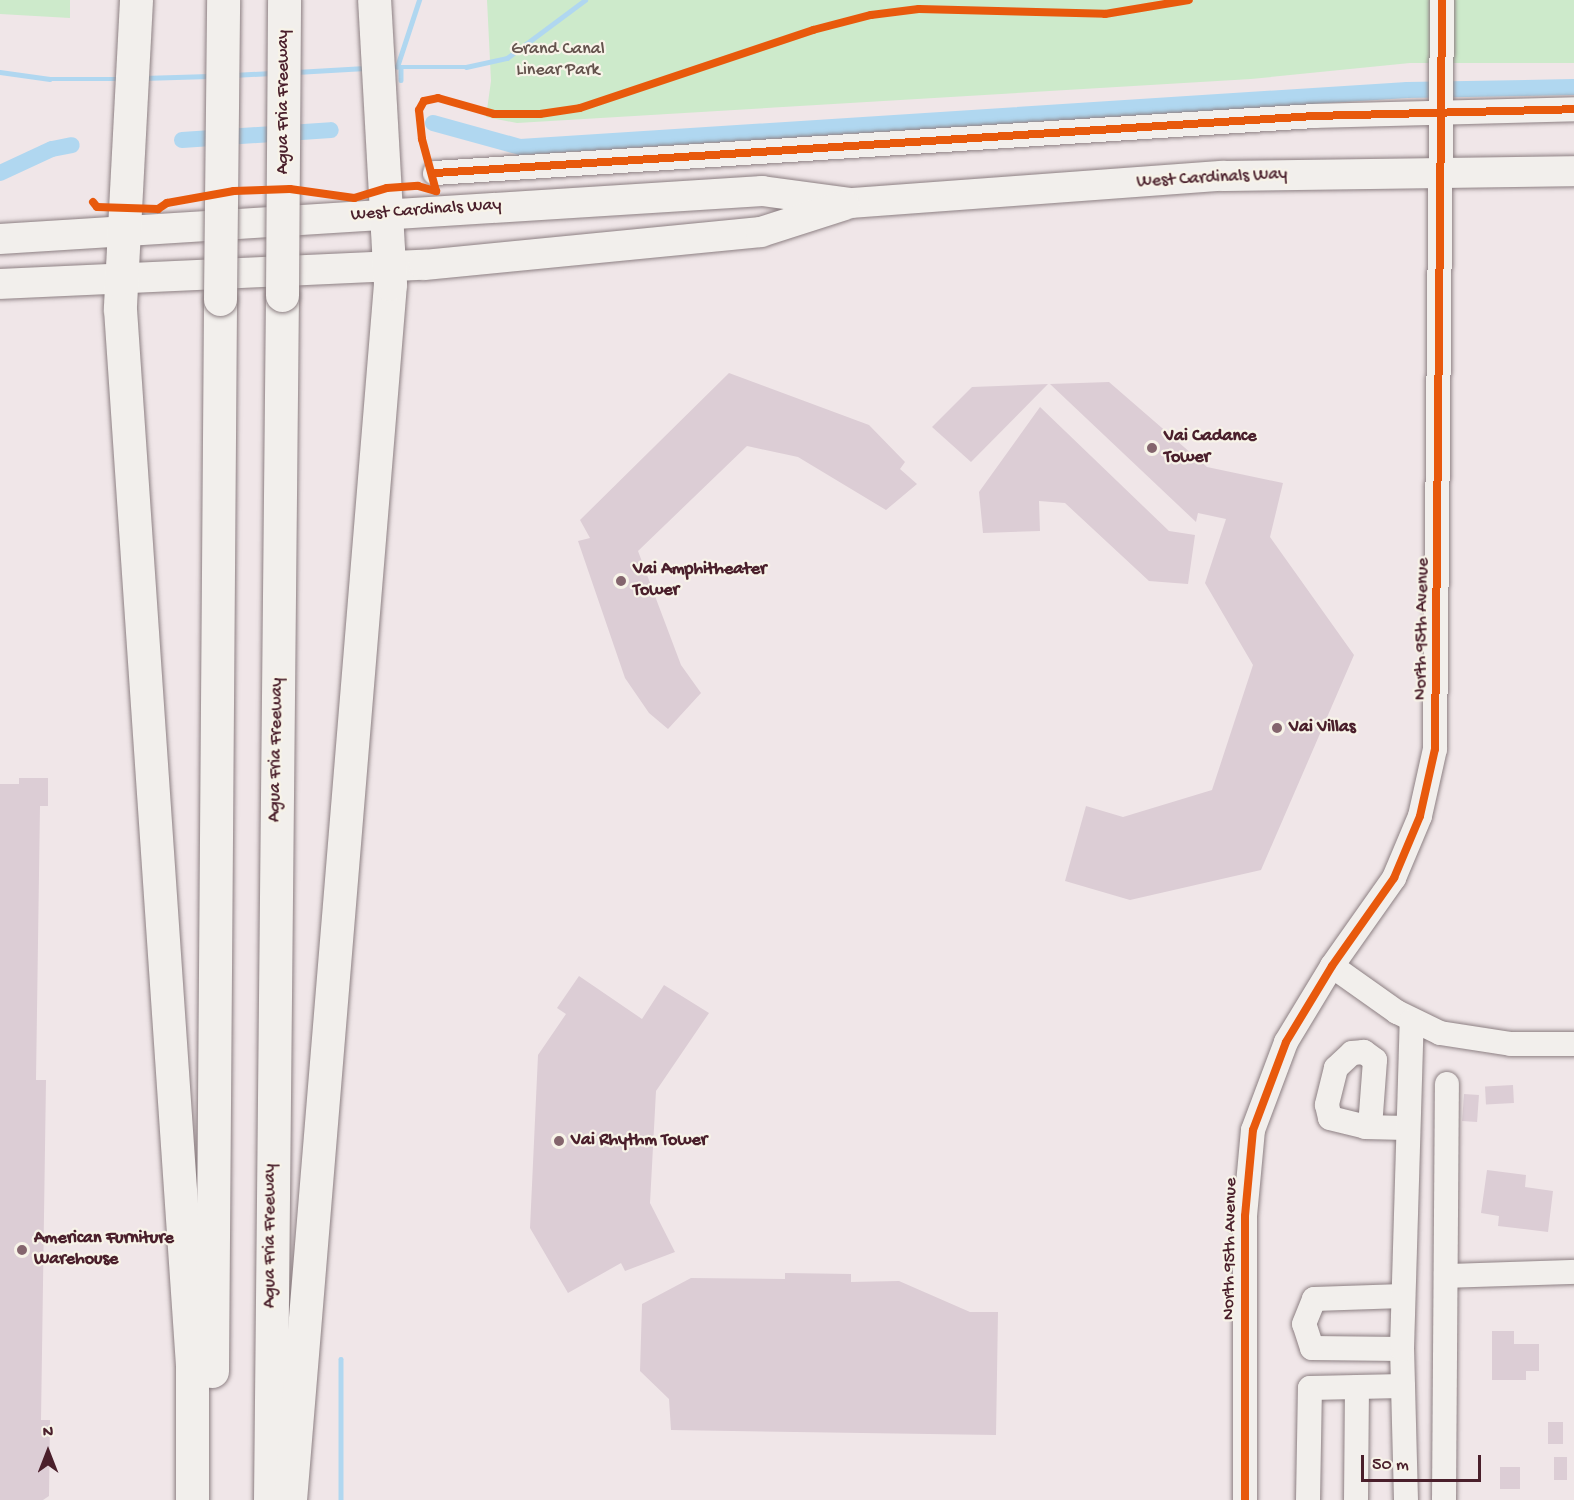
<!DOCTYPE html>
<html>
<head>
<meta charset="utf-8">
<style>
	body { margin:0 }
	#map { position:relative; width:1574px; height:1500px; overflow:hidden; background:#f0e6e8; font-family:"Gochi Hand",sans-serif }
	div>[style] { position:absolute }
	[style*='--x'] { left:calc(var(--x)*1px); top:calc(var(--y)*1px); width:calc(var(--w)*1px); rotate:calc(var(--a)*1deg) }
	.green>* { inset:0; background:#cdeacb }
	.stream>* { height:4.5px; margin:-2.25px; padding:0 2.25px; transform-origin:2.25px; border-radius:2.25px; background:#b0d7f0 }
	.canal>* { height:16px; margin:-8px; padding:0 8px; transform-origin:8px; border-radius:8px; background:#b0d7f0 }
	.building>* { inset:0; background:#dccdd5; transform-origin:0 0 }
	.roads { filter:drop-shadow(0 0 2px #8d8083) drop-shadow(0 0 2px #8d8083) }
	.minor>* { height:24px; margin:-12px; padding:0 12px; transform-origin:12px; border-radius:12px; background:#f2efec }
	.major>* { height:30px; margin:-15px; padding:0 15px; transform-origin:15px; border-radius:15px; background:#f2efec }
	.highway>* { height:33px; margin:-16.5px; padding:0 16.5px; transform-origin:16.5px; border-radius:16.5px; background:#f2efec }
	.bridges { filter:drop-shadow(0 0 2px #8d8083) drop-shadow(0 0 2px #8d8083) }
	.highway-bridge>* { height:33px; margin:-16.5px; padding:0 16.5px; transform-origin:16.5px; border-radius:16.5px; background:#f2efec }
	.cycleway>* { height:8px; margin:-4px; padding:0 4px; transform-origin:4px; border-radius:4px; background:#e8590c }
	.dots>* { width:16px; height:16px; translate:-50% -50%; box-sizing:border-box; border:3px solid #f7f3e8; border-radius:50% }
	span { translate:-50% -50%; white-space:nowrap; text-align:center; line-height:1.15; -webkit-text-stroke:4.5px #f7f3e8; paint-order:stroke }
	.park-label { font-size:18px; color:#64534d }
	.street-label { font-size:18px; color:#4a1f2b }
	.poi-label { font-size:18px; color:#4a1f2b; font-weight:700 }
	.left { translate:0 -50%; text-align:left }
	.north { position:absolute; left:18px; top:1422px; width:60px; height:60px; -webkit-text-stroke:4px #f7f3e8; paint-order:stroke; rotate:0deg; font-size:16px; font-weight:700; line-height:24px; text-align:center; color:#4a1f2b }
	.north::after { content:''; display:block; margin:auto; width:21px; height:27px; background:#4a1f2b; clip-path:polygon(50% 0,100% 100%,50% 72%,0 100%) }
	.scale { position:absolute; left:1361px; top:1455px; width:120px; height:27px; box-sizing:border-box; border:3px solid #4a1f2b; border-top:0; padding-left:8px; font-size:18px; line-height:21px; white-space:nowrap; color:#4a1f2b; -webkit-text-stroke:4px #f7f3e8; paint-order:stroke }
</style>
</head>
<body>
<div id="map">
	<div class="green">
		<i style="clip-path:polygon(0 0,70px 0,70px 18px,0 14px)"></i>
		<i style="clip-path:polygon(487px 0,1574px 0,1574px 63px,1410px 63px,1251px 79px,517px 123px,486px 117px,491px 81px)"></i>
	</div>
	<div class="stream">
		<i style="--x:389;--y:67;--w:77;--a:0"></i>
		<i style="--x:466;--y:67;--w:42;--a:-12.4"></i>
		<i style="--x:507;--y:58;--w:97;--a:-36.6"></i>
		<i style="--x:397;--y:67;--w:71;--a:-71.8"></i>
		<i style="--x:401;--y:67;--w:13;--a:90"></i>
		<i style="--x:0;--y:72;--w:50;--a:8"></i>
		<i style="--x:50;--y:79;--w:69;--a:0"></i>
		<i style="--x:296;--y:72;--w:69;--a:-3.3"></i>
		<i style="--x:233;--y:75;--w:39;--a:-3"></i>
		<i style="--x:143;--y:78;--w:66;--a:-1.7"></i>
		<i style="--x:341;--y:1359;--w:141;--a:90"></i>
	</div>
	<div class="canal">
		<i style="--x:433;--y:123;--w:90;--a:15.4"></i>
		<i style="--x:520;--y:147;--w:889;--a:-3.68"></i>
		<i style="--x:1407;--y:90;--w:167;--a:-1"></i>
		<i style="--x:182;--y:140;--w:149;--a:-3.8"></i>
		<i style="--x:0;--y:173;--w:57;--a:-24.8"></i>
		<i style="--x:52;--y:149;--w:20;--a:-11"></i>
	</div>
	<div class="building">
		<i style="clip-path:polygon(729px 373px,869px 425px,905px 462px,900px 469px,917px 484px,886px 510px,798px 457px,747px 446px,638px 551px,681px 665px,701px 693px,668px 729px,649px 713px,625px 678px,578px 541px,590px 538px,580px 520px)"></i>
		<i style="clip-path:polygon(1109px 382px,1207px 467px,1283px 483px,1270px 537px,1354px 655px,1261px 870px,1130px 900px,1065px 881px,1086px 806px,1123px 817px,1212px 790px,1253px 665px,1205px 583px,1226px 519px,1198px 513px,1196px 522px,1050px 384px)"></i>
		<i style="clip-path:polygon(1048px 384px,971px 462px,932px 427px,972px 387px)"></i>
		<i style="clip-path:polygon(1040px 407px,1169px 531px,1195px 535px,1188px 584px,1149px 581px,1065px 503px,1039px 501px,1040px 531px,983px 533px,979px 492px)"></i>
		<i style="clip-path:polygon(19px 778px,48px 778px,48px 806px,40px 806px,36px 1080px,46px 1080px,41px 1420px,50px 1420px,49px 1496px,43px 1500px,0 1500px,0 784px,19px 784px)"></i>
		<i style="clip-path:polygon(579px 976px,642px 1019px,664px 985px,709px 1013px,656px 1091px,650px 1203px,675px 1252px,625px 1271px,621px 1263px,568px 1293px,530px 1228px,538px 1055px,566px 1014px,557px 1008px)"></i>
		<i style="left:1513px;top:1085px;width:18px;height:28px;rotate:87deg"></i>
		<i style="left:1464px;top:1094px;width:15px;height:27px;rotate:4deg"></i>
		<i style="clip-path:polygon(1487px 1170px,1526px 1175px,1525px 1187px,1553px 1191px,1548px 1232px,1498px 1226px,1499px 1216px,1481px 1213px)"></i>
		<i style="clip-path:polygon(785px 1273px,851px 1274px,851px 1282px,899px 1281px,970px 1312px,998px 1312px,996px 1435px,671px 1430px,669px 1399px,640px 1371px,642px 1304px,691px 1278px,785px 1279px)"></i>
		<i style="clip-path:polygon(1492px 1331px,1514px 1331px,1514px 1344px,1539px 1344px,1539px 1371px,1526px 1371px,1526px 1380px,1492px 1380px)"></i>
		<i style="left:1548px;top:1422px;width:15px;height:22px"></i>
		<i style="left:1554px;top:1457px;width:13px;height:23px"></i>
		<i style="left:1500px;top:1467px;width:20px;height:22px"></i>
	</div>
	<div class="roads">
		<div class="minor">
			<i style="--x:435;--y:173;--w:881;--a:-3.71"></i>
			<i style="--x:1314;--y:116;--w:260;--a:-1.5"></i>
			<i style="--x:1332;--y:966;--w:80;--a:35.3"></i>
			<i style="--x:1397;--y:1012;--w:48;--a:26"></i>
			<i style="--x:1440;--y:1033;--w:72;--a:8.8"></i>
			<i style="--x:1511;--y:1044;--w:63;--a:0"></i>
			<i style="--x:1370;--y:1127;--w:67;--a:-85.7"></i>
			<i style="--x:1375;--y:1060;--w:14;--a:-144"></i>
			<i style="--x:1364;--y:1052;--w:12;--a:175"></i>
			<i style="--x:1352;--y:1053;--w:22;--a:137"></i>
			<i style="--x:1336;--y:1068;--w:38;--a:104"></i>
			<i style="--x:1327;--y:1105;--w:13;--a:77"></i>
			<i style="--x:1330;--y:1118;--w:36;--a:14"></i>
			<i style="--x:1365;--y:1127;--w:41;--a:1.4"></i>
			<i style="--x:1446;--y:1276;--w:128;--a:-1.8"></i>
			<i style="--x:1402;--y:1349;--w:90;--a:-179.4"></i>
			<i style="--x:1312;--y:1348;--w:25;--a:-108"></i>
			<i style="--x:1304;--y:1324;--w:27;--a:-68"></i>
			<i style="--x:1314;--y:1299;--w:89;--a:-1.9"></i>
			<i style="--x:1245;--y:1500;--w:284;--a:-90"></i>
			<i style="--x:1245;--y:1216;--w:86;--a:-84.7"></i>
			<i style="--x:1253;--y:1130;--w:94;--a:-69.4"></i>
			<i style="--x:1286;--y:1042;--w:89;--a:-58.8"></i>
			<i style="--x:1332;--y:966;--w:108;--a:-54.8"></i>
			<i style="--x:1394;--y:878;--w:67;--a:-67.2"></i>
			<i style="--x:1420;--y:816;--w:69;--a:-77.4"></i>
			<i style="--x:1435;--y:749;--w:749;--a:-89.46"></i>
			<i style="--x:1308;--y:1500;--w:112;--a:-89"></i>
			<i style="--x:1310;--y:1388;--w:93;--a:-1.2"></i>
			<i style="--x:1356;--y:1500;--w:113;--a:-89.5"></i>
			<i style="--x:1406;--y:1500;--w:151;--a:-91.5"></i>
			<i style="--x:1402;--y:1349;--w:328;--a:-88.3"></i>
			<i style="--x:1444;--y:1500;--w:416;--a:-89.6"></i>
		</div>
		<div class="major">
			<i style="--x:0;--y:239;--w:764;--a:-3.6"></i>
			<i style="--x:762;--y:191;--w:90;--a:7.7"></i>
			<i style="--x:851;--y:203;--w:372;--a:-4.2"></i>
			<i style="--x:1222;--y:176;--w:352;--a:-0.8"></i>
			<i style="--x:0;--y:284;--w:424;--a:-2.6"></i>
			<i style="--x:424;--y:265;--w:339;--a:-5.6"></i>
			<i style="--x:761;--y:232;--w:88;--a:-17.8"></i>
		</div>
		<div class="highway">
			<i style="--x:136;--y:0;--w:309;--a:93"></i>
			<i style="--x:120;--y:309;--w:1058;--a:86.1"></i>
			<i style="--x:192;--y:1365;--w:135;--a:90"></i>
			<i style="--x:212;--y:1371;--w:1072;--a:-89.57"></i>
			<i style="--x:270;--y:1500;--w:1205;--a:-89.43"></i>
			<i style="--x:290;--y:1500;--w:1220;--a:-85.3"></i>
			<i style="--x:390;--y:284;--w:284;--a:-93.2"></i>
		</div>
	</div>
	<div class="bridges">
		<div class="highway-bridge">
			<i style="--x:282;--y:295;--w:295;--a:-89.6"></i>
			<i style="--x:220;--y:299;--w:299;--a:-89.4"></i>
		</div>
	</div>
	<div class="cycleway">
		<i style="--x:435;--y:173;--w:881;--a:-3.71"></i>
		<i style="--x:1314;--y:116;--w:260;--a:-1.5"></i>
		<i style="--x:93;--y:202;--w:6;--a:51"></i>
		<i style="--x:97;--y:207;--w:61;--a:1.9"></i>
		<i style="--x:158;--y:209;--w:11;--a:-34"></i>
		<i style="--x:167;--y:203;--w:68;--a:-10.2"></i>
		<i style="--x:234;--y:191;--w:56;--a:-2"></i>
		<i style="--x:290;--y:189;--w:65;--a:8"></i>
		<i style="--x:354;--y:198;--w:34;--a:-17"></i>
		<i style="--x:387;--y:188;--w:31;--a:-4"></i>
		<i style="--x:418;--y:186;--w:19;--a:16"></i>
		<i style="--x:436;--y:191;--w:54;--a:-105.1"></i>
		<i style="--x:422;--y:139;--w:29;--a:-96"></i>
		<i style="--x:419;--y:110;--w:10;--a:-61"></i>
		<i style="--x:424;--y:101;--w:14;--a:-12"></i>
		<i style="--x:438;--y:98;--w:58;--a:15.9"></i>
		<i style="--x:494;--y:114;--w:46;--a:0"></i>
		<i style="--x:540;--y:114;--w:40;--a:-8.5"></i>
		<i style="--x:580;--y:108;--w:246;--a:-18.5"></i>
		<i style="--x:813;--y:30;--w:60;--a:-14.5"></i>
		<i style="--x:871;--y:15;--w:48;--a:-7.1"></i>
		<i style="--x:919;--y:9;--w:186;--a:1.5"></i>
		<i style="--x:1105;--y:14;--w:85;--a:-9.5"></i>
		<i style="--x:1245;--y:1500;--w:284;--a:-90"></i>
		<i style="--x:1245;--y:1216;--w:86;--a:-84.7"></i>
		<i style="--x:1253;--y:1130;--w:94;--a:-69.4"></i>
		<i style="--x:1286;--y:1042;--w:89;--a:-58.8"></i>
		<i style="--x:1332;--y:966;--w:108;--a:-54.8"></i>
		<i style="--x:1394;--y:878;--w:67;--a:-67.2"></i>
		<i style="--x:1420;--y:816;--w:69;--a:-77.4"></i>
		<i style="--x:1435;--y:749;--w:749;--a:-89.46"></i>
	</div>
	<div class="dots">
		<i style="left:1152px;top:448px;background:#84656d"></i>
		<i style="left:621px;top:581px;background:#84656d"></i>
		<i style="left:1277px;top:728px;background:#84656d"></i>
		<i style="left:559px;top:1141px;background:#84656d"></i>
		<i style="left:22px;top:1250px;background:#84656d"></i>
	</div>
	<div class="park-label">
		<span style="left:558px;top:61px">Grand Canal<br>Linear Park</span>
	</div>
	<div class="street-label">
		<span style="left:284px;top:102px;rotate:-90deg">Agua Fria Freeway</span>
		<span style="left:1212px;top:179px;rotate:-3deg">West Cardinals Way</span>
		<span style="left:426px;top:211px;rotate:-4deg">West Cardinals Way</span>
		<span style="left:1423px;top:629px;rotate:-89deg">North 95th Avenue</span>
		<span style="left:277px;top:750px;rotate:-89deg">Agua Fria Freeway</span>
		<span style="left:271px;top:1236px;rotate:-90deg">Agua Fria Freeway</span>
		<span style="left:1231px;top:1249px;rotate:-89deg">North 95th Avenue</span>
	</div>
	<div class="poi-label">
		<span class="left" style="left:1164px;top:448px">Vai Cadance<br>Tower</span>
		<span class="left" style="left:633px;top:581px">Vai Amphitheater<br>Tower</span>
		<span class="left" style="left:1289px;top:728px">Vai Villas</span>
		<span class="left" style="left:571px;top:1141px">Vai Rhythm Tower</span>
		<span class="left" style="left:34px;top:1250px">American Furniture<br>Warehouse</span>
	</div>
	<div class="north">N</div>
	<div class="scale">50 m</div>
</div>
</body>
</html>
